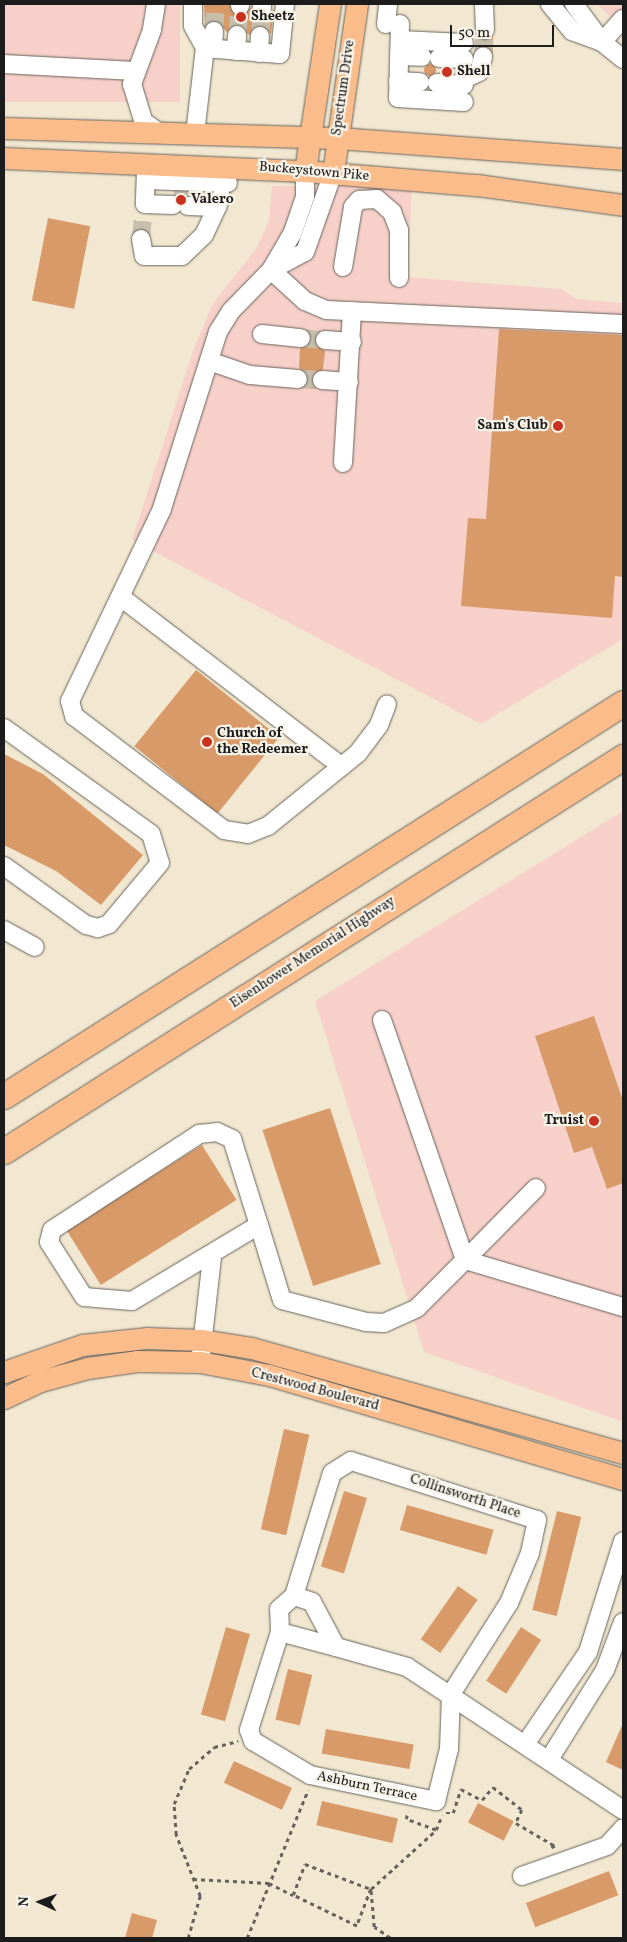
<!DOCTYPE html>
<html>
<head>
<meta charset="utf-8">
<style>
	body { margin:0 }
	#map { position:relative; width:627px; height:1942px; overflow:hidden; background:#f2e8d1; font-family:Vollkorn,serif }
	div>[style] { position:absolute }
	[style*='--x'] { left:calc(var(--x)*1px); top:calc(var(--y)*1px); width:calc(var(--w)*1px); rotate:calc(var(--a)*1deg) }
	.built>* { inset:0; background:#f7d0c9; transform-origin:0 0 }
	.building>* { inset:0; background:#d99a69; transform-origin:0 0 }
	.round { border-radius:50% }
	.minor-tunnel>* { height:18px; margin-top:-9px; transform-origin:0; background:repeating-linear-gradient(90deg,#c7bfad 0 18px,transparent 0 27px) }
	.path>* { height:2.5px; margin-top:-1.25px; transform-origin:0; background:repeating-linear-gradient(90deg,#67635b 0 4px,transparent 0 8px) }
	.roads { filter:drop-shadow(0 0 1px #67635b) drop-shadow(0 0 1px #67635b) }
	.minor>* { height:18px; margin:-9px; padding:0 9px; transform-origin:9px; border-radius:9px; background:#fff }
	.major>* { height:21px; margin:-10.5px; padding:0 10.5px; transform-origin:10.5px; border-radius:10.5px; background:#fabc8b }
	.highway>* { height:25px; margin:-12.5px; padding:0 12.5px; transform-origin:12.5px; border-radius:12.5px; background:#fabc8b }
	.dots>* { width:14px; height:14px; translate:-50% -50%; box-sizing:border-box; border:2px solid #f7f3e8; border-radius:50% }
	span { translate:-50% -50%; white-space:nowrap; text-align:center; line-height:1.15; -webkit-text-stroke:4.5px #f7f3e8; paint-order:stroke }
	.poi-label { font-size:14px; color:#1c1c1c; font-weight:700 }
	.left { translate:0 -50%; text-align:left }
	.right { translate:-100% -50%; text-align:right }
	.street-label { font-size:14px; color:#1c1c1c }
	.frame { position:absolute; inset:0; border:5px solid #1c1c1c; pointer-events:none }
	.north { position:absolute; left:15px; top:1877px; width:50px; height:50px; -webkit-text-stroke:4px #f7f3e8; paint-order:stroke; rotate:272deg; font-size:14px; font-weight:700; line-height:20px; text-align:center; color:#1c1c1c }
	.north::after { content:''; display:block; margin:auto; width:18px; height:22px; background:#1c1c1c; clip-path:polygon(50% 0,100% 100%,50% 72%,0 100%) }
	.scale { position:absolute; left:450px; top:25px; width:104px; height:22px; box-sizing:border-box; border:2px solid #1c1c1c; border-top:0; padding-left:6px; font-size:15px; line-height:18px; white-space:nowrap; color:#1c1c1c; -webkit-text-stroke:4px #f7f3e8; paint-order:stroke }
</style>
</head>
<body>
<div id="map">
	<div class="built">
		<i style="left:4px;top:4px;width:176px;height:98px"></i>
		<i style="clip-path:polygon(597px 4px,623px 4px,623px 29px)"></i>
		<i style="clip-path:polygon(412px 185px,408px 277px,562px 289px,576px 299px,623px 303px,623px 639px,481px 724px,132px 540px,193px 351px,213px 303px,256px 249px,269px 221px,272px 186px)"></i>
		<i style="clip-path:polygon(623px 811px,623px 1422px,424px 1352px,315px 1001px)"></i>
	</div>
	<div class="building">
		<i style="clip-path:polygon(204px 4px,229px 4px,240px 17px,251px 7px,262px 19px,274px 9px,271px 34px,261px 25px,249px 35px,238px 24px,227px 32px,215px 20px,205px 26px)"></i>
		<i style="clip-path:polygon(476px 36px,485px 41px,493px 36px,493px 53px,485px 47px,476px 49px)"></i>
		<i class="round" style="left:424px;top:64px;width:12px;height:12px"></i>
		<i style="left:48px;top:218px;width:43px;height:84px;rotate:11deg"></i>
		<i style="clip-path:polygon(499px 329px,623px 335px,623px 577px,615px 576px,612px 618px,461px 606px,468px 518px,486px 519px)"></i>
		<i style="clip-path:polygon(310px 333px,317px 334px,315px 344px,325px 351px,323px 369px,312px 379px,316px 389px,303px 388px,308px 375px,299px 368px,300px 349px,310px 344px)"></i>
		<i style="left:196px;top:670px;width:107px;height:98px;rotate:39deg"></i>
		<i style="clip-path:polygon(4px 754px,43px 774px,143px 855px,101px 905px,56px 871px,4px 845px)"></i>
		<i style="clip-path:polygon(594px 1016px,623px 1101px,623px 1183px,607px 1189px,592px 1147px,574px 1153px,535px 1036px)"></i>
		<i style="left:330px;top:1108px;width:164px;height:71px;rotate:72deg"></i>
		<i style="left:202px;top:1145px;width:65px;height:160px;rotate:58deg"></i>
		<i style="left:284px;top:1429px;width:26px;height:103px;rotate:13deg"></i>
		<i style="left:344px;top:1491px;width:24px;height:79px;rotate:17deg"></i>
		<i style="left:407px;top:1505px;width:90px;height:26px;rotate:16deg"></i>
		<i style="left:557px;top:1511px;width:25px;height:102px;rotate:14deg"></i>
		<i style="left:458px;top:1586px;width:24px;height:65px;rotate:35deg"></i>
		<i style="left:226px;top:1627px;width:25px;height:91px;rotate:16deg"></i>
		<i style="left:521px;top:1627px;width:24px;height:64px;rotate:33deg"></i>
		<i style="left:288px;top:1669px;width:25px;height:52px;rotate:14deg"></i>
		<i style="clip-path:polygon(623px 1723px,623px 1770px,606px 1762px)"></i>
		<i style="left:326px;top:1729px;width:89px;height:25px;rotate:10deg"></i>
		<i style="left:234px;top:1761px;width:64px;height:24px;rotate:25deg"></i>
		<i style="left:322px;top:1801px;width:78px;height:25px;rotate:13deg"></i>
		<i style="left:478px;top:1803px;width:40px;height:22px;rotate:27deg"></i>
		<i style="left:609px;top:1871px;width:26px;height:89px;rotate:69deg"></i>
		<i style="clip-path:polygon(132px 1913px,157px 1920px,152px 1938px,125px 1938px)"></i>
	</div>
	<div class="minor-tunnel">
		<i style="--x:214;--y:31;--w:27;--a:-86"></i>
		<i style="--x:237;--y:35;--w:29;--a:-84"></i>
		<i style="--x:260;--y:36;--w:28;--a:-86"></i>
		<i style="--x:483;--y:57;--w:27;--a:-86"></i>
		<i style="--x:174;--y:194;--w:14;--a:0"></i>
		<i style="--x:141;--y:239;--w:23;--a:-85"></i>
		<i style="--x:301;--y:338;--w:24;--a:5"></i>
		<i style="--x:298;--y:379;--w:24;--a:2"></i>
	</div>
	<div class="path">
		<i style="--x:446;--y:1813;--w:7;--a:0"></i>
		<i style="--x:453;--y:1813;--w:25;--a:-72"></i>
		<i style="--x:461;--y:1789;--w:24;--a:28"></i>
		<i style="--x:482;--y:1800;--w:17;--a:-50"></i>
		<i style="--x:493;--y:1787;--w:37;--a:38"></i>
		<i style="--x:522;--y:1810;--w:14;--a:115"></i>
		<i style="--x:516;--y:1823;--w:45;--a:30.5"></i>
		<i style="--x:555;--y:1846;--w:4;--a:153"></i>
		<i style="--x:436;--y:1830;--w:16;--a:-68"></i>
		<i style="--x:193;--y:1879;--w:76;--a:3"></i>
		<i style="--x:269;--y:1883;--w:27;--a:27"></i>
		<i style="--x:293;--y:1895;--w:33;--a:-69"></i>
		<i style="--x:305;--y:1864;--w:71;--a:20.7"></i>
		<i style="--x:371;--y:1889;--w:40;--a:111"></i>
		<i style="--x:357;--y:1926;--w:71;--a:-154.2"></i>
		<i style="--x:188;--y:1938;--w:44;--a:-74.1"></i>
		<i style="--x:200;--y:1896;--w:66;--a:-111.5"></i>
		<i style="--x:176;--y:1835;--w:31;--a:-94"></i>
		<i style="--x:174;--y:1804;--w:38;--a:-67"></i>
		<i style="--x:189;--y:1769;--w:33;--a:-41"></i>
		<i style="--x:214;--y:1747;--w:25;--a:-14"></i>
		<i style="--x:247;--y:1938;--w:160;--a:-67.6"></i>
		<i style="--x:390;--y:1938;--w:19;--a:-145"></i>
		<i style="--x:374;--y:1927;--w:38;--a:-95"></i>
		<i style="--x:371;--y:1889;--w:88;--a:-42.2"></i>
		<i style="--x:436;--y:1830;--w:32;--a:-160"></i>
		<i style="--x:406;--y:1819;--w:8;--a:-76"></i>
	</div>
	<div class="roads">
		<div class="minor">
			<i style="--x:156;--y:4;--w:26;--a:99"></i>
			<i style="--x:152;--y:30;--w:58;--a:110.3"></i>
			<i style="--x:132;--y:84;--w:39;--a:73"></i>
			<i style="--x:143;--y:121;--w:22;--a:36"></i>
			<i style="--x:193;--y:4;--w:22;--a:90"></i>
			<i style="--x:193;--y:26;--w:25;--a:61"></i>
			<i style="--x:484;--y:4;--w:26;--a:88"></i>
			<i style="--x:550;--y:4;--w:35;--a:51"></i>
			<i style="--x:572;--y:31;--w:32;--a:20"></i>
			<i style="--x:574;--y:4;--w:47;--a:53.6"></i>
			<i style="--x:602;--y:42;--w:27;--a:39"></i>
			<i style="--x:240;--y:6;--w:2;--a:-90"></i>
			<i style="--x:262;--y:8;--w:4;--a:-90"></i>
			<i style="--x:386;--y:24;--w:20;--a:-84"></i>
			<i style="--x:400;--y:24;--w:74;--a:91.5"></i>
			<i style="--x:398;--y:98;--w:66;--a:3.5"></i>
			<i style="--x:400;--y:40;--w:64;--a:2.7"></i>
			<i style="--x:602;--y:42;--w:31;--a:-48"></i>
			<i style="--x:213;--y:49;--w:18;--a:-87"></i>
			<i style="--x:236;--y:51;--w:16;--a:-86"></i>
			<i style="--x:259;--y:53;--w:17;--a:-87"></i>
			<i style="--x:399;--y:56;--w:23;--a:2"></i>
			<i style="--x:439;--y:58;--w:25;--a:2"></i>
			<i style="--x:4;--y:64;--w:131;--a:3.1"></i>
			<i style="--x:464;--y:79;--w:17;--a:-25"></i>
			<i style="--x:479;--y:72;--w:16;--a:-75"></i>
			<i style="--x:398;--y:81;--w:22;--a:3"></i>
			<i style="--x:437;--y:83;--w:27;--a:4"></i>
			<i style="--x:195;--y:134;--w:87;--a:-83.4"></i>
			<i style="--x:205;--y:48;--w:75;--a:4.6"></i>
			<i style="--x:280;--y:54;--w:50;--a:-84.3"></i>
			<i style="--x:146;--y:170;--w:34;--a:92"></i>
			<i style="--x:145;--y:204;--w:28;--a:2"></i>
			<i style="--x:305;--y:171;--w:26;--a:90"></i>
			<i style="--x:305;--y:197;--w:39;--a:109"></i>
			<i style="--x:292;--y:234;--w:42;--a:120.3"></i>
			<i style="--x:271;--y:270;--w:57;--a:134.3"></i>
			<i style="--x:231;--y:311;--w:25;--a:122"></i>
			<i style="--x:218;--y:332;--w:186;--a:107.6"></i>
			<i style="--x:162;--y:509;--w:213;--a:115.6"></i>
			<i style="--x:70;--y:701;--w:16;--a:75"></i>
			<i style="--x:74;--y:716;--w:188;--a:37.2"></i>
			<i style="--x:224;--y:830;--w:24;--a:9"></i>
			<i style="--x:248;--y:834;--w:22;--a:-22"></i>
			<i style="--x:268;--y:826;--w:116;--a:-39"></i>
			<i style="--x:358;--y:753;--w:35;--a:-53"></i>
			<i style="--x:379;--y:725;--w:22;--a:-69"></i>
			<i style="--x:146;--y:180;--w:82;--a:2.1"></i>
			<i style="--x:188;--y:206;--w:29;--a:2"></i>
			<i style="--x:217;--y:207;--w:11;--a:-68"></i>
			<i style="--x:141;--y:239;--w:17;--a:80"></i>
			<i style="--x:144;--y:256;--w:38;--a:0"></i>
			<i style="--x:182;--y:256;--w:30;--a:-44"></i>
			<i style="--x:204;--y:235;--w:31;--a:-65"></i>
			<i style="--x:343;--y:267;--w:61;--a:-80.5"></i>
			<i style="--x:353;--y:207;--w:9;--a:-49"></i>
			<i style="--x:359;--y:200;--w:18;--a:-3"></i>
			<i style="--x:377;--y:199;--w:20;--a:41"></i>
			<i style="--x:392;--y:212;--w:19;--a:69"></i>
			<i style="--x:399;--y:230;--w:48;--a:90"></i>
			<i style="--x:271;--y:270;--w:46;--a:42.4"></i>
			<i style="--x:305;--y:301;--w:23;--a:23"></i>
			<i style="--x:326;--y:310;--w:297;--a:2.7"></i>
			<i style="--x:271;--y:270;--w:38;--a:-28"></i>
			<i style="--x:305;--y:252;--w:84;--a:-70.5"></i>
			<i style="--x:262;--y:334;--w:39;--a:6"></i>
			<i style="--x:325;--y:340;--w:27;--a:4"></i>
			<i style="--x:209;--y:361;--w:43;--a:18.9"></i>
			<i style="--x:250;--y:375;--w:48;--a:4.8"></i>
			<i style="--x:322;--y:380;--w:27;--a:4"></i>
			<i style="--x:343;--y:463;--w:152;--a:-86.6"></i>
			<i style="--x:122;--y:598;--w:277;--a:37.5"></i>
			<i style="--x:4;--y:728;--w:181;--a:35.8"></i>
			<i style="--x:151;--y:834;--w:30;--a:73"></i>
			<i style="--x:160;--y:863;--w:80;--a:129.9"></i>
			<i style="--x:109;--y:924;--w:12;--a:160"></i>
			<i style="--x:98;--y:928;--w:12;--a:-166"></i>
			<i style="--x:86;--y:925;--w:101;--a:-144.3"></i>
			<i style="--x:4;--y:930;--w:35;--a:29"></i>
			<i style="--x:382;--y:1020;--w:254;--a:70.9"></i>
			<i style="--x:465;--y:1260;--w:101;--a:-45.4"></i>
			<i style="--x:259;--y:1225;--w:148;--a:149.1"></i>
			<i style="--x:132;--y:1301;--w:48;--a:-175.2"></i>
			<i style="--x:84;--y:1297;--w:65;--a:-122.5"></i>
			<i style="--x:49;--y:1242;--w:12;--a:-76"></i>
			<i style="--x:52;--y:1230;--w:176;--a:-33.1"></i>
			<i style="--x:199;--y:1134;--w:18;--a:-6"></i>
			<i style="--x:217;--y:1132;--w:17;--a:25"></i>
			<i style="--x:232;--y:1139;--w:90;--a:72.6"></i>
			<i style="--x:259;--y:1225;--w:78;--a:73"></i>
			<i style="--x:282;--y:1300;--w:87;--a:14.7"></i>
			<i style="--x:366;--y:1322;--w:18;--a:3"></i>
			<i style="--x:384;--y:1323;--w:36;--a:-24"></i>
			<i style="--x:417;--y:1308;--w:68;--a:-45"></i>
			<i style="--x:465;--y:1260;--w:165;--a:16.6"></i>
			<i style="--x:201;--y:1354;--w:98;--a:-83.5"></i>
			<i style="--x:294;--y:1596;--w:19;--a:18"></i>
			<i style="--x:312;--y:1602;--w:51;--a:61.9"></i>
			<i style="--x:336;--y:1647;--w:58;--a:-165"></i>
			<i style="--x:280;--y:1632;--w:23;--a:-92"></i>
			<i style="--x:279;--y:1609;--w:20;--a:-41"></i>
			<i style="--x:280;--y:1632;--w:103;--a:107.6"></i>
			<i style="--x:249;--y:1730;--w:12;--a:70"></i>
			<i style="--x:253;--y:1741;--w:66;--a:30.8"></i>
			<i style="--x:310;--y:1775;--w:129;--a:11.7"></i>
			<i style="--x:436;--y:1801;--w:54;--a:-76"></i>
			<i style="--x:449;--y:1749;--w:55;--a:-87.9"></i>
			<i style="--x:451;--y:1694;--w:108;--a:-57.5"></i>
			<i style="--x:509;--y:1603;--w:54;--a:-67.2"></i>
			<i style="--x:530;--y:1553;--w:34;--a:-78"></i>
			<i style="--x:537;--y:1520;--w:195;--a:-162.4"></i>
			<i style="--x:351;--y:1461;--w:22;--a:148"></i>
			<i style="--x:332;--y:1473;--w:129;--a:107.2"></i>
			<i style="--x:336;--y:1647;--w:74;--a:15.7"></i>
			<i style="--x:407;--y:1667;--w:259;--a:33.5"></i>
			<i style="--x:526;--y:1743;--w:110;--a:-55.7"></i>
			<i style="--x:588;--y:1652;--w:116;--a:-72.5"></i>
			<i style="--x:550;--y:1758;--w:104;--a:-58"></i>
			<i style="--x:605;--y:1670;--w:51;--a:-69.4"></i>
			<i style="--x:522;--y:1876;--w:90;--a:-19.4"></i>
			<i style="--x:607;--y:1846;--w:24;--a:-48"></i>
		</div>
		<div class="major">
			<i style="--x:4;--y:128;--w:334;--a:1.7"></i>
			<i style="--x:338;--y:138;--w:286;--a:4.2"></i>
			<i style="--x:4;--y:158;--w:301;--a:2.5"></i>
			<i style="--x:305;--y:171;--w:173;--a:4.7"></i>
			<i style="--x:477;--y:185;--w:147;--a:7.8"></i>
			<i style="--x:305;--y:171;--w:169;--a:-81.5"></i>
			<i style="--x:333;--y:173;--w:171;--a:-81.9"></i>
			<i style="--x:4;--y:1372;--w:83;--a:-19.1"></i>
			<i style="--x:82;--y:1345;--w:64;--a:-6.2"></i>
			<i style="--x:146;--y:1338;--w:56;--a:2"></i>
			<i style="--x:202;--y:1340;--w:51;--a:9.1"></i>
			<i style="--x:252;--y:1348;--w:386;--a:15.8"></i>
			<i style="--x:4;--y:1398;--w:40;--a:-25"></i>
			<i style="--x:40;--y:1381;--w:50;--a:-15.2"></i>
			<i style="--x:88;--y:1368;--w:49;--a:-8.1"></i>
			<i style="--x:137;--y:1361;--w:63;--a:0.9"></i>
			<i style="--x:200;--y:1362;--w:70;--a:10.7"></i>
			<i style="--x:269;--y:1375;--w:369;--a:16.4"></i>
		</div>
		<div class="highway">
			<i style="--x:4;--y:1096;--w:733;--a:-32.41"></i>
			<i style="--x:4;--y:1151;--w:734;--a:-32.48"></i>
		</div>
	</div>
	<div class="dots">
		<i style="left:241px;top:17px;background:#c8321e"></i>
		<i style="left:447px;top:72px;background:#c8321e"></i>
		<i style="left:181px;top:200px;background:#c8321e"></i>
		<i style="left:558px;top:426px;background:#c8321e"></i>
		<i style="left:207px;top:742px;background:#c8321e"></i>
		<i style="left:594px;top:1121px;background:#c8321e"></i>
	</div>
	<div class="poi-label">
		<span class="left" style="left:251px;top:17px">Sheetz</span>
		<span class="left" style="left:457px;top:72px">Shell</span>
		<span class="left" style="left:191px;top:200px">Valero</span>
		<span class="right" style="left:548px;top:426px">Sam's Club</span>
		<span class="left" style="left:217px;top:742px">Church of<br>the Redeemer</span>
		<span class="right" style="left:584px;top:1121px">Truist</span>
	</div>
	<div class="street-label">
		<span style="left:344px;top:88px;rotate:-82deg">Spectrum Drive</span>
		<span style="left:314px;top:172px;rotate:5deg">Buckeystown Pike</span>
		<span style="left:313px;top:953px;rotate:-33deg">Eisenhower Memorial Highway</span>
		<span style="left:315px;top:1390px;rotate:15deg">Crestwood Boulevard</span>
		<span style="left:465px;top:1497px;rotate:18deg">Collinsworth Place</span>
		<span style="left:367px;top:1787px;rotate:12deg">Ashburn Terrace</span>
	</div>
	<div class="frame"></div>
	<div class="north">N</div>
	<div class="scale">50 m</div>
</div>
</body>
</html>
